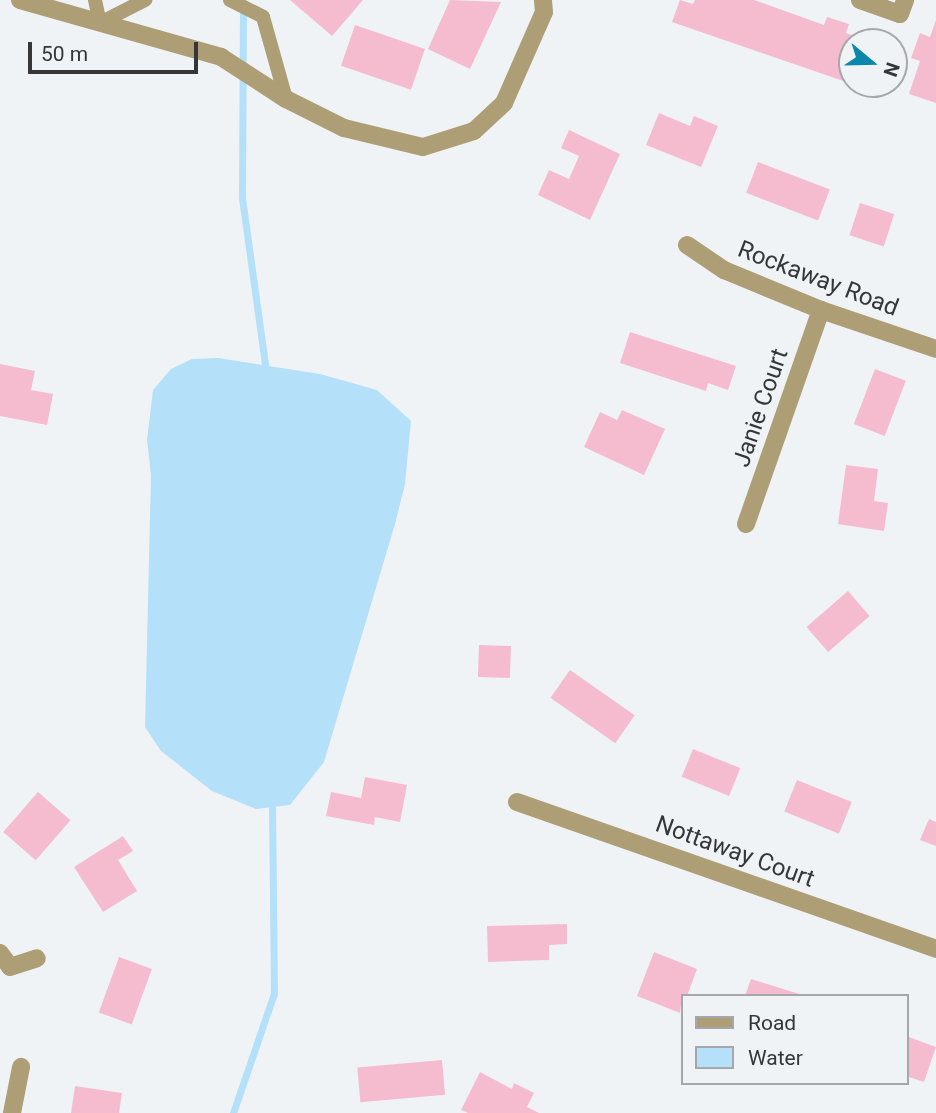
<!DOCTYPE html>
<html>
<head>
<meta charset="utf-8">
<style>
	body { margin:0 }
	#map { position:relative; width:936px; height:1113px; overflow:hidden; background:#eff3f6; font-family:Roboto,sans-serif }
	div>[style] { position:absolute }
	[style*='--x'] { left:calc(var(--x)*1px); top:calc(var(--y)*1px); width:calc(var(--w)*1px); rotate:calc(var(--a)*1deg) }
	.water>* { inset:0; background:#b4e0f9 }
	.stream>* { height:7px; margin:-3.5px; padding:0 3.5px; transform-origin:3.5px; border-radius:3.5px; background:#b4e0f9 }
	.building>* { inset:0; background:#f5bccf; transform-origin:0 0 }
	.lane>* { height:14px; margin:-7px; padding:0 7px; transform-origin:7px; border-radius:7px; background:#ad9e75 }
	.street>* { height:18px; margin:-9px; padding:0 9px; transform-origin:9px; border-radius:9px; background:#ad9e75 }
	span { translate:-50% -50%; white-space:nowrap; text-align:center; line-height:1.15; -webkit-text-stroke:5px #eff3f6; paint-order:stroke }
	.street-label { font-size:24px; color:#353638 }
	.legend { position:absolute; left:681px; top:994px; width:228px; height:91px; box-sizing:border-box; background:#eff3f6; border:2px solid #a5a7aa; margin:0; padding:9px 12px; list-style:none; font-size:21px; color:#353638 }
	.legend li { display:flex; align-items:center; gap:14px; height:35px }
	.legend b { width:35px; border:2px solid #a5a7aa }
	.north { position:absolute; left:838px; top:28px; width:70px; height:70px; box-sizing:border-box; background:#eff3f6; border:2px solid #a5a7aa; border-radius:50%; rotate:109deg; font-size:19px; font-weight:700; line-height:28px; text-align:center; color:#353638 }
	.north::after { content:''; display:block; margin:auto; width:24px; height:32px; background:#0a87aa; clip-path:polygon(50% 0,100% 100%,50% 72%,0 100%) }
	.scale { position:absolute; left:28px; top:42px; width:170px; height:32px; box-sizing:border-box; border:4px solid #353638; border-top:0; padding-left:9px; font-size:21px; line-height:24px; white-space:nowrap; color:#353638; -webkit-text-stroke:5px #eff3f6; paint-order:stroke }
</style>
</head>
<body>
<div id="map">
	<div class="water">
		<i style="clip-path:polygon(218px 358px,320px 374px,377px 390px,411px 421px,405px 484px,395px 524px,324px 762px,290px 805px,256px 809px,212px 791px,161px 751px,145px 727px,151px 475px,147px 440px,153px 390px,171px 369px,192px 359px)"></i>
	</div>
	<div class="stream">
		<i style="--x:243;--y:6;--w:192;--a:90.3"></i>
		<i style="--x:242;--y:198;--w:168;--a:82.1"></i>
		<i style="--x:233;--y:1113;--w:127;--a:-71.1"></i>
		<i style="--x:274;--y:993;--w:185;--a:-90.6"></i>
	</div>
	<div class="building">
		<i style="clip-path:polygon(290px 0,363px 0,332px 36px)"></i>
		<i style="clip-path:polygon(450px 0,501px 2px,470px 69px,428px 49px)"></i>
		<i style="clip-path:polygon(680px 0,693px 4px,695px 0,754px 0,824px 25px,827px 17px,849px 24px,846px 33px,871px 42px,852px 42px,852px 84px,672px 22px)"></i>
		<i style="clip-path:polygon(936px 20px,936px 103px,909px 94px,920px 61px,911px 58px,920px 33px,930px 37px)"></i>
		<i style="left:355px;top:25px;width:74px;height:43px;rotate:19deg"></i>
		<i style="clip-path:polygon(853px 84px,870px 84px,868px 90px)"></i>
		<i style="clip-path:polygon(659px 113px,690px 126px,694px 116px,718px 126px,701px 167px,646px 145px)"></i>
		<i style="clip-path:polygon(569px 130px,620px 154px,590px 220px,538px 195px,549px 170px,569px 179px,579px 156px,561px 148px)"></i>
		<i style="left:758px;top:162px;width:77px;height:33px;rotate:21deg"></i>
		<i style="left:860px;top:203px;width:36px;height:34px;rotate:18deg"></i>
		<i style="clip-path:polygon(630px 332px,736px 366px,728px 390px,708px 383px,706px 391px,620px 363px)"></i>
		<i style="clip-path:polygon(0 364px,35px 371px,31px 390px,53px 394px,47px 425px,0 416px)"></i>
		<i style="left:875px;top:369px;width:33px;height:59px;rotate:21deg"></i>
		<i style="clip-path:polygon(622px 410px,665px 429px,644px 475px,584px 447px,600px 412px,617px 420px)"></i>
		<i style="clip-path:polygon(846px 465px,878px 469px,874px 501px,888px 503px,884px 531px,838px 524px)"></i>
		<i style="left:848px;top:591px;width:33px;height:55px;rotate:49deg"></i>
		<i style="left:479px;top:645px;width:32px;height:32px;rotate:2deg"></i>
		<i style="left:570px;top:670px;width:79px;height:34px;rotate:35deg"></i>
		<i style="left:693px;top:749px;width:51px;height:30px;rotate:22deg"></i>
		<i style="clip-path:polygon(365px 777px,407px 785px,400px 822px,375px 817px,374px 825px,326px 816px,331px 792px,361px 798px)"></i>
		<i style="left:797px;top:780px;width:59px;height:34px;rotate:22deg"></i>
		<i style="left:38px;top:792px;width:43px;height:53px;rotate:41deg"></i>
		<i style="clip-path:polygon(929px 819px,936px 822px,936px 846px,920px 840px)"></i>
		<i style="clip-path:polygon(123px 836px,133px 851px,118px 860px,137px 891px,103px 912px,74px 867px)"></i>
		<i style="clip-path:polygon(567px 924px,567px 944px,549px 945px,549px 960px,488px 962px,487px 926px)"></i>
		<i style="clip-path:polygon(654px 952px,697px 969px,687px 996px,682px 996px,680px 1013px,637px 996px)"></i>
		<i style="left:119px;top:957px;width:35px;height:59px;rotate:20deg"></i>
		<i style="clip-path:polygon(751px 979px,803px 995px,803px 996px,745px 996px)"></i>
		<i style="clip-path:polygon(906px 1036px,936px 1047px,924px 1082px,906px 1076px)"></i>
		<i style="left:442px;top:1060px;width:35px;height:85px;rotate:85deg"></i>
		<i style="clip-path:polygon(480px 1072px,512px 1089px,514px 1083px,534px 1093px,527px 1107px,539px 1113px,468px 1113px,461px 1110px)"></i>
		<i style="clip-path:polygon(75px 1086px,122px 1093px,119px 1113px,71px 1113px)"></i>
	</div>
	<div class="lane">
		<i style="--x:95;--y:0;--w:24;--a:78"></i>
		<i style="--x:100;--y:23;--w:51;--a:-27.1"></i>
		<i style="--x:230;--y:0;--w:37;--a:27"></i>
		<i style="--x:263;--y:17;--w:85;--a:74.3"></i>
	</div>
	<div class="street">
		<i style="--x:20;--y:0;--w:209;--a:15.8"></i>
		<i style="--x:221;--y:57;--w:77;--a:32.9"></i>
		<i style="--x:286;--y:99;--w:65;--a:26.6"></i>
		<i style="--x:344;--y:128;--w:81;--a:13.5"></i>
		<i style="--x:423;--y:147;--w:53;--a:-17.4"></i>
		<i style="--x:474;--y:131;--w:41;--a:-43"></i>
		<i style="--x:504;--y:103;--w:99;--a:-66.3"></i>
		<i style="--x:544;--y:12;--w:12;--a:-95"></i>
		<i style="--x:860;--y:0;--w:42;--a:19.3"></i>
		<i style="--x:900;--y:14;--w:15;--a:-70"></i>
		<i style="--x:687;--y:245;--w:45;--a:34"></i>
		<i style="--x:724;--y:270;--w:105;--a:22.4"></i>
		<i style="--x:821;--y:310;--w:121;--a:18.7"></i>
		<i style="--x:746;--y:524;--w:227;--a:-70.7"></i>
		<i style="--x:517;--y:802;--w:444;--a:19.3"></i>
		<i style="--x:0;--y:953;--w:17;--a:54"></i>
		<i style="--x:10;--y:967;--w:28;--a:-18"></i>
		<i style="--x:12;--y:1113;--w:47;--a:-78.9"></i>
	</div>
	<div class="street-label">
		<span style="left:818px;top:279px;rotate:21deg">Rockaway Road</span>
		<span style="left:761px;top:408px;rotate:-71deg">Janie Court</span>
		<span style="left:735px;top:852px;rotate:20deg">Nottaway Court</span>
	</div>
	<ul class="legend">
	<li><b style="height:9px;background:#ad9e75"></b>Road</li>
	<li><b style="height:19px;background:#b4e0f9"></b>Water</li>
	</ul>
	<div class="north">N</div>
	<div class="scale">50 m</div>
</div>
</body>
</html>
